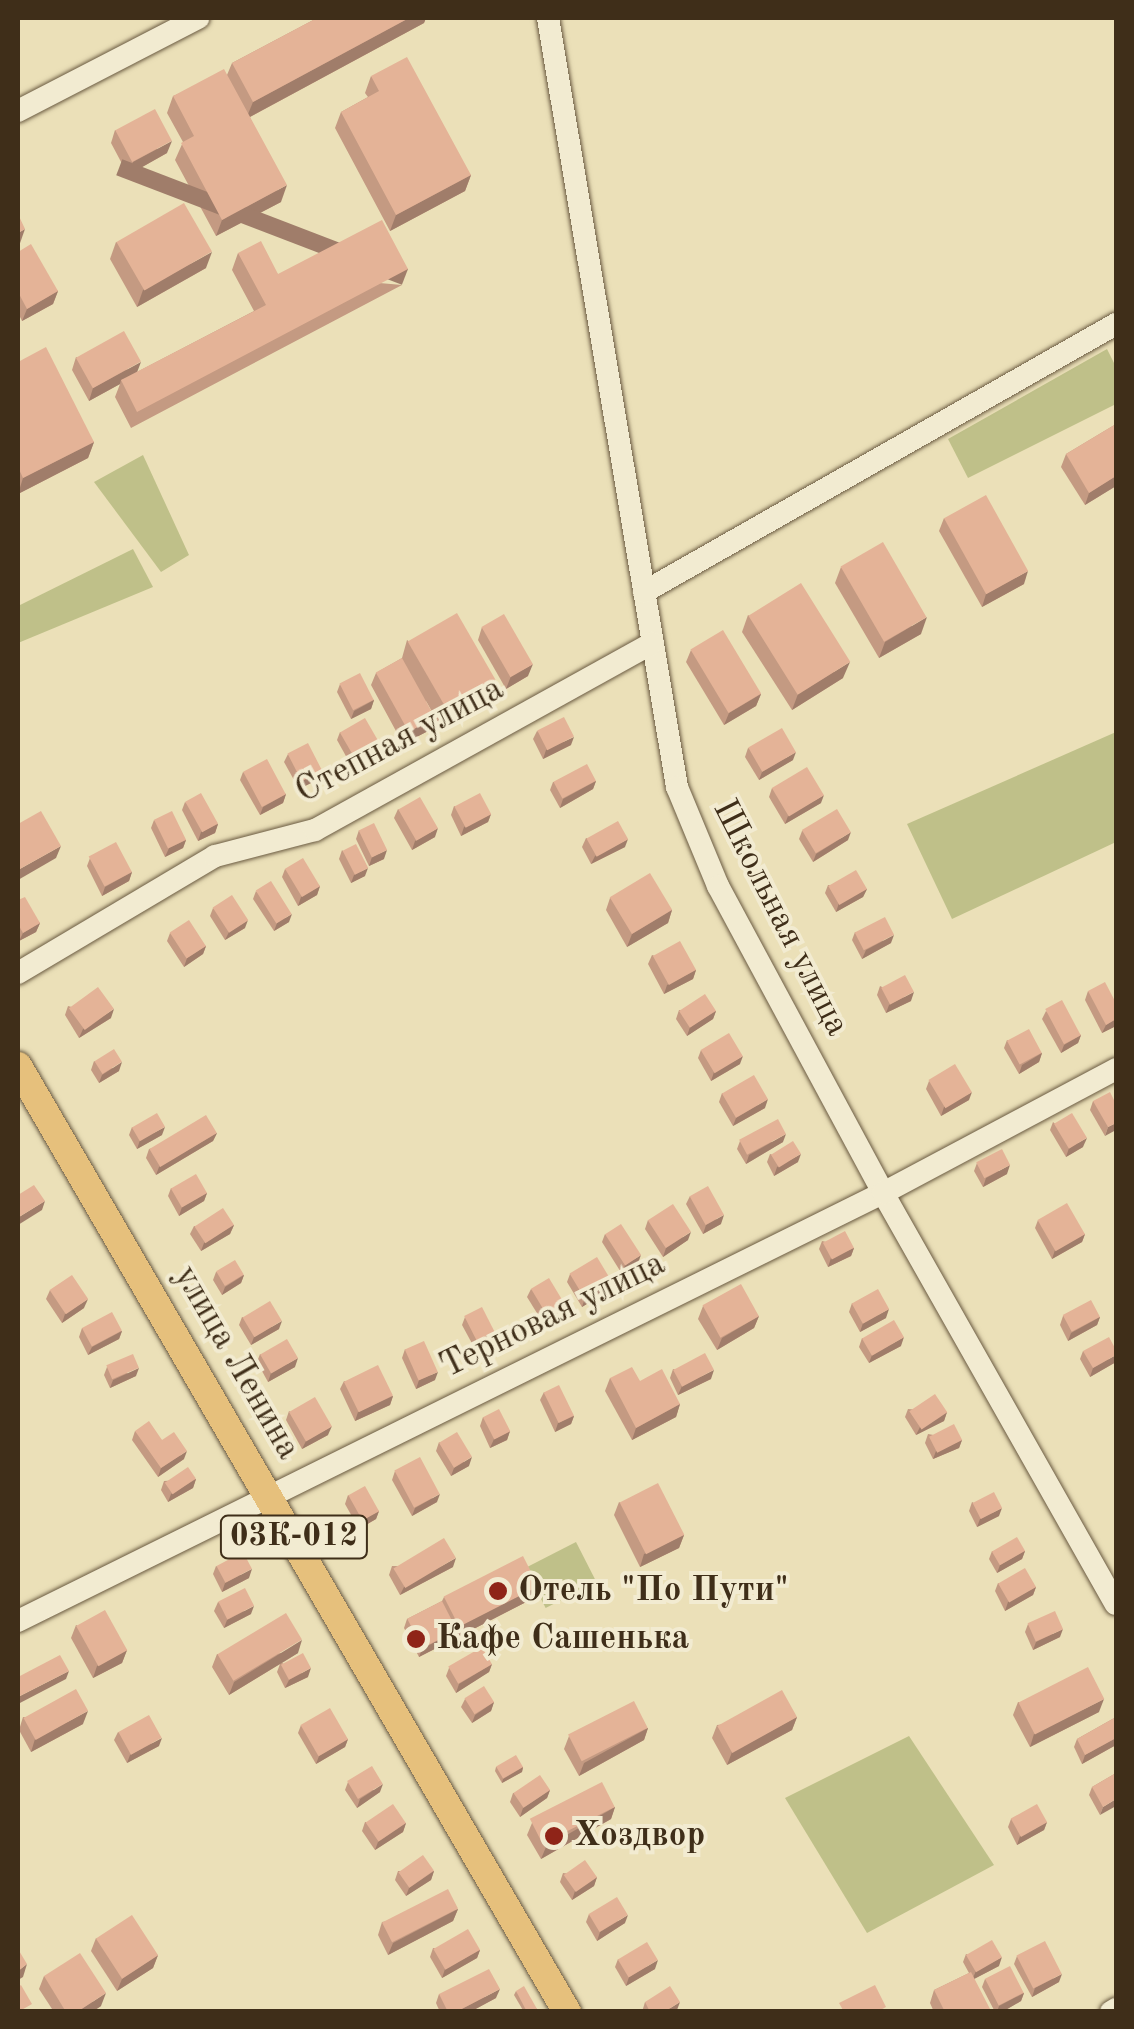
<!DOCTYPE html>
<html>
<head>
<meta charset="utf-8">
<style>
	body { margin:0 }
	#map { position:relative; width:1134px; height:2029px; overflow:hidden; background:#ebe0b8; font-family:"Old Standard TT",serif }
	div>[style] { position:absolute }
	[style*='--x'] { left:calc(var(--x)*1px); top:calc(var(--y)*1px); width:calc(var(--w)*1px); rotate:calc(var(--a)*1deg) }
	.green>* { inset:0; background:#bfc089; transform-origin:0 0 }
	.roads { filter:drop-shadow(0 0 2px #6a5a41) drop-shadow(0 0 2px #6a5a41) }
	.minor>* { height:22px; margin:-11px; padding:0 11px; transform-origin:11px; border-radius:11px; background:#f2ebd1 }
	.major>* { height:28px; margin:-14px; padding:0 14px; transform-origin:14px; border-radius:14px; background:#e6c07c }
	.wall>* { inset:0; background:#c49a82 }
	.shaded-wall>* { inset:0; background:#a07d6a; transform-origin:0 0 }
	.building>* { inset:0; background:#e4b397; transform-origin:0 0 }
	.dots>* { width:28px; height:28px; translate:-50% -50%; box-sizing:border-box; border:5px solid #f2ebd1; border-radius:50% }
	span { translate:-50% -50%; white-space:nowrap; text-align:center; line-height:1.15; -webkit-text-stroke:8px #f2ebd1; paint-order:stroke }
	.shield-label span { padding:2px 8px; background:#f2ebd1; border:2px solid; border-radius:8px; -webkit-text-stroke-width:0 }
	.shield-label { font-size:32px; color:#3f2e19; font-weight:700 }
	.street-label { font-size:35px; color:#3f2e19 }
	.poi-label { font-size:35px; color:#3f2e19; font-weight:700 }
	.left { translate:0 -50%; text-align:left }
	.frame { position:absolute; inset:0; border:20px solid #3f2e19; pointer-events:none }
</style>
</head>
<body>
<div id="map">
	<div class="green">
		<i style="clip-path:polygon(1107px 349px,1116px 367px,1116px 404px,968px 478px,948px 439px)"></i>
		<i style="clip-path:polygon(143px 455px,189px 555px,161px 572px,94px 482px)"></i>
		<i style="clip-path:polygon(133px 549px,153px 587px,18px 643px,18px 606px)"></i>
		<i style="clip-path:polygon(1116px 732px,1116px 842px,952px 919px,907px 824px)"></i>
		<i style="left:576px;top:1542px;width:45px;height:57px;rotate:63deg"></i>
		<i style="clip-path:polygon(909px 1736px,994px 1865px,867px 1933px,785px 1798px)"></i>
	</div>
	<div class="roads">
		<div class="minor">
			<i style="--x:548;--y:18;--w:780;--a:80.48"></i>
			<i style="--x:677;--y:787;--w:107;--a:67.5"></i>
			<i style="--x:718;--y:886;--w:349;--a:61.7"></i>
			<i style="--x:883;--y:1193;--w:472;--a:60.5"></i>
			<i style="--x:18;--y:111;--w:203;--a:-27.3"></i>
			<i style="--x:644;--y:592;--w:543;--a:-29.59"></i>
			<i style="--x:18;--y:973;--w:229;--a:-30.7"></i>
			<i style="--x:215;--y:856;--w:103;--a:-14.6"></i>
			<i style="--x:315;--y:830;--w:386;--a:-29"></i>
			<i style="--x:18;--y:1621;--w:965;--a:-26.33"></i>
			<i style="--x:883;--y:1193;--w:264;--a:-28"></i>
			<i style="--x:1111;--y:2012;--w:6;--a:-31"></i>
		</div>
		<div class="major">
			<i style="--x:18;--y:1066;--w:1094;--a:59.87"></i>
		</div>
	</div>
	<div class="wall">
		<i style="clip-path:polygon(317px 18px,426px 18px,424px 23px,250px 117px,281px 202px,216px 236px,175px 160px,183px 142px,167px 113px,173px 96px,227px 75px,232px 63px)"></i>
		<i style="clip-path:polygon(371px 76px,471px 175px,465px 191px,390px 231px,335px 128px,341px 112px,368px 97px,365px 93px)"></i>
		<i style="clip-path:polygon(115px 130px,167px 153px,128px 175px,111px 143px)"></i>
		<i style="clip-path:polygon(116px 242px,206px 268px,137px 307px,110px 259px)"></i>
		<i style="clip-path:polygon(18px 252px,58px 291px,53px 304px,22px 321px,18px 313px)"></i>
		<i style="clip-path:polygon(238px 253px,278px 274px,402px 285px,131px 428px,115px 397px,120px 384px,89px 401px,72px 370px,76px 357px,137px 372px,254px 311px,232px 270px)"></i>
		<i style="clip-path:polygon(18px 362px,94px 442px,88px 458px,18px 494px)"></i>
		<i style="clip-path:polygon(1116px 424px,1116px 486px,1085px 505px,1061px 467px,1066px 454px)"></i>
		<i style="clip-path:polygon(944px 518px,1024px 584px,982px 607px,939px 531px)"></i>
		<i style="clip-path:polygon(841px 567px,921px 634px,879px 658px,835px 583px)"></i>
		<i style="clip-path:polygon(748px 615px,843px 678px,792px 710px,742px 632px)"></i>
		<i style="clip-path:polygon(482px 627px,528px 676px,506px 689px,478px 640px)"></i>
		<i style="clip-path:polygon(407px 640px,489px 697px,439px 724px,426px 701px,430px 730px,403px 744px,371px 685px,376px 673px,402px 658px)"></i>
		<i style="clip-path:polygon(691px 650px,761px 694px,756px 706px,724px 725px,686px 662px)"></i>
		<i style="clip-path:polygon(340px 684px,374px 700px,371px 709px,351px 719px,337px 692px)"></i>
		<i style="clip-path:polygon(537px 731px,571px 745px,543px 759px,533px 739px)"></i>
		<i style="clip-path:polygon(340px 732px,380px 744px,377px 753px,352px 767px,337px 740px)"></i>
		<i style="clip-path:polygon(748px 748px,793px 760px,759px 780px,745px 757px)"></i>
		<i style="clip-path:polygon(288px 754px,322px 771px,319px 779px,299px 789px,284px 762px)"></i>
		<i style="clip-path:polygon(243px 772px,286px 794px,283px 803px,260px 815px,240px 780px)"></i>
		<i style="clip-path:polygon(596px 781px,593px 789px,560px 808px,550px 790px,553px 782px)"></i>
		<i style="clip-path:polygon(772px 788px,821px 803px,785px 824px,769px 797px)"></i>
		<i style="clip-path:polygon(185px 802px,218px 824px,215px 833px,198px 841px,182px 810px)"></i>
		<i style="clip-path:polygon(454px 806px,491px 814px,488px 822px,461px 836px,451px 815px)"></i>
		<i style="clip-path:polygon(398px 809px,435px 837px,412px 850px,394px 818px)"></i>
		<i style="clip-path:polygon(154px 820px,186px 840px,183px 848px,165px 857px,151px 828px)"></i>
		<i style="clip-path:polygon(359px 830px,384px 859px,369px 866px,356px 839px)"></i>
		<i style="clip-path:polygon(802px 831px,848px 840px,813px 862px,799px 839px)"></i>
		<i style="clip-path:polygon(586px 838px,625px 847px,591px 864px,582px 847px)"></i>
		<i style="clip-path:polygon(342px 850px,365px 876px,351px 883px,339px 859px)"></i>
		<i style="clip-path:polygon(90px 858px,132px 872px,129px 881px,102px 896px,87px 866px)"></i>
		<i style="clip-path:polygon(285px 869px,320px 886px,317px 895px,298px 906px,282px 877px)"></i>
		<i style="clip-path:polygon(828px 885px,867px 889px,863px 897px,836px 912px,825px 893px)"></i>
		<i style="clip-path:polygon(256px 891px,289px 922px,274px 931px,253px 899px)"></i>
		<i style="clip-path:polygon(610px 898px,672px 910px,668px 923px,627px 947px,606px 910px)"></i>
		<i style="clip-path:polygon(18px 900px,40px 923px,36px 932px,19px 941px,18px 938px)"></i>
		<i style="clip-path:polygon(213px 908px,245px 928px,225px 940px,210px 916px)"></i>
		<i style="clip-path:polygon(855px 932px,891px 943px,862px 959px,852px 940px)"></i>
		<i style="clip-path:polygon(170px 933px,206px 946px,203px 954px,184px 967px,167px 941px)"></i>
		<i style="clip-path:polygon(652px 955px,696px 970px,693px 979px,664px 994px,648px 964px)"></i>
		<i style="clip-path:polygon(880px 986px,911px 1001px,886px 1013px,877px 995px)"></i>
		<i style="clip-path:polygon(1088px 991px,1116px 1003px,1116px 1026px,1102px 1033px,1085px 1000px)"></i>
		<i style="clip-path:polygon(68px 1006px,111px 1018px,79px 1038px,65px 1015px)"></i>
		<i style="clip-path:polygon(679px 1010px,716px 1011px,713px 1019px,687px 1036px,676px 1019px)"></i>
		<i style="clip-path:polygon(1046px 1011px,1081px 1035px,1078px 1043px,1061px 1053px,1042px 1019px)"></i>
		<i style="clip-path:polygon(1007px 1040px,1042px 1053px,1039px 1062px,1019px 1074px,1004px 1048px)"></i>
		<i style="clip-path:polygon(701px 1050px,740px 1064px,711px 1081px,698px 1058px)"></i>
		<i style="clip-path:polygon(94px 1061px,119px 1071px,99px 1083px,91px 1070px)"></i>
		<i style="clip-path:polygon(929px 1081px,969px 1100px,941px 1116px,926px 1089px)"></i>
		<i style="clip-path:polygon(722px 1093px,765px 1108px,733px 1126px,719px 1102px)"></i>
		<i style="clip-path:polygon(1093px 1101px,1116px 1104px,1105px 1136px,1090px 1110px)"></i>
		<i style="clip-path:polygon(1053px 1122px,1083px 1147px,1066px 1157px,1050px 1130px)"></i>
		<i style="clip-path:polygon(132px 1127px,162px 1135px,137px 1149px,129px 1135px)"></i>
		<i style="clip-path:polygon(217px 1133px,213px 1141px,156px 1175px,146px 1158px,149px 1149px)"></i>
		<i style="clip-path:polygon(740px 1141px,783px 1142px,746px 1164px,737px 1149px)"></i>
		<i style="clip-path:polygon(770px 1154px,798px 1162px,774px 1176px,767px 1162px)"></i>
		<i style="clip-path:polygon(977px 1163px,1007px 1174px,983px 1187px,974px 1171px)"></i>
		<i style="clip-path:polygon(171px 1188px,207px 1193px,204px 1201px,179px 1216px,168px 1196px)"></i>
		<i style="clip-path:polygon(690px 1196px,721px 1224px,703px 1234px,686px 1204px)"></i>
		<i style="clip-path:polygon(648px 1220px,688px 1240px,663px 1257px,645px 1229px)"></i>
		<i style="clip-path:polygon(1038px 1220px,1085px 1234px,1082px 1242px,1052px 1259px,1035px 1228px)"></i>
		<i style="clip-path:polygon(234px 1225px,230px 1234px,201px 1251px,190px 1234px,194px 1226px)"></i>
		<i style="clip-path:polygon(605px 1234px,638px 1263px,622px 1274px,602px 1242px)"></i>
		<i style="clip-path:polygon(822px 1241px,854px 1248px,851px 1256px,828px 1267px,819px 1249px)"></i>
		<i style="clip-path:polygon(216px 1272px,244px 1275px,241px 1283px,222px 1295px,213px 1280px)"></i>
		<i style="clip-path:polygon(570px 1274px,612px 1282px,609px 1290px,582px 1307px,567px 1282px)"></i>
		<i style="clip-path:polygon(531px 1289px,566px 1306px,563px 1315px,545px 1326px,527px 1297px)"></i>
		<i style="clip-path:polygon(50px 1290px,84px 1308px,62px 1323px,46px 1299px)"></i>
		<i style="clip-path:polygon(852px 1303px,886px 1318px,860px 1332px,849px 1312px)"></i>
		<i style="clip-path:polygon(703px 1306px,759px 1316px,754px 1328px,717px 1350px,698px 1319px)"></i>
		<i style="clip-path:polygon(1063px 1316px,1100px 1317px,1097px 1325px,1068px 1341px,1060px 1325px)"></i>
		<i style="clip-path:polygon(242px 1317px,279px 1329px,251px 1345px,239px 1325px)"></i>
		<i style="clip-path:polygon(465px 1317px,492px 1340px,475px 1349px,462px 1325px)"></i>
		<i style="clip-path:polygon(82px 1328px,122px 1331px,119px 1339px,88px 1355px,79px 1337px)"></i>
		<i style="clip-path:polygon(862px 1338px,901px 1346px,869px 1363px,859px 1347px)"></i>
		<i style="clip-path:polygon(405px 1349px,435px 1380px,416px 1389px,402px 1358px)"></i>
		<i style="clip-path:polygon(1083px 1351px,1116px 1362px,1090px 1377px,1080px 1359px)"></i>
		<i style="clip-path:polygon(260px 1354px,295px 1367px,268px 1382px,257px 1362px)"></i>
		<i style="clip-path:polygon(107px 1367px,136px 1376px,110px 1388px,104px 1375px)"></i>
		<i style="clip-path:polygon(673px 1369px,711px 1379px,678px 1395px,670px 1378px)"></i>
		<i style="clip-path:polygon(610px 1378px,640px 1381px,680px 1404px,676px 1417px,632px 1440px,605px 1391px)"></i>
		<i style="clip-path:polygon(344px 1381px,393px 1396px,390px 1405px,355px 1421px,340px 1389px)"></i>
		<i style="clip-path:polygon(544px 1392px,574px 1416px,571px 1424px,555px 1432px,540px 1400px)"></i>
		<i style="clip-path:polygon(908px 1409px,947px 1412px,944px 1421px,916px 1435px,905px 1417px)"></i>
		<i style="clip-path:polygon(289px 1411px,328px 1435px,302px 1449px,286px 1420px)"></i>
		<i style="clip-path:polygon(483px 1417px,510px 1431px,507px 1440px,490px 1448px,480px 1426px)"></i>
		<i style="clip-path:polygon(135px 1431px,162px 1440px,184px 1459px,158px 1477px,132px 1440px)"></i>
		<i style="clip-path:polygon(928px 1434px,962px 1440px,959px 1448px,933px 1459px,925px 1443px)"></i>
		<i style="clip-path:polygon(439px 1442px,469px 1466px,451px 1476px,436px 1451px)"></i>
		<i style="clip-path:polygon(395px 1471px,437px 1502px,412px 1516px,392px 1480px)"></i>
		<i style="clip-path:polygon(196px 1479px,193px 1488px,168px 1502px,161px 1490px,164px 1481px)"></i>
		<i style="clip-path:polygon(348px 1495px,379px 1511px,376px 1519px,359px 1529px,345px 1504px)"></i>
		<i style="clip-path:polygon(619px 1502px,684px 1535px,679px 1548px,640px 1567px,614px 1515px)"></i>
		<i style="clip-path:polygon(972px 1502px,999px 1516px,977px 1527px,969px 1511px)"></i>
		<i style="clip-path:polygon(992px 1551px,1025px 1551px,1022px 1559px,997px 1573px,989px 1559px)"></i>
		<i style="clip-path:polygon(216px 1566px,249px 1578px,222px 1592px,213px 1574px)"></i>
		<i style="clip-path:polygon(392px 1566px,453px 1567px,400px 1595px,389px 1575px)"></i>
		<i style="clip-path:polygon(998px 1583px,1036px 1587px,1033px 1595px,1005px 1611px,995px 1591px)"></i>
		<i style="clip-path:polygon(538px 1586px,534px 1598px,419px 1657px,404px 1628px,407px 1619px,442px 1601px,444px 1597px)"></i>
		<i style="clip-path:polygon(218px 1602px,251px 1614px,224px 1628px,214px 1611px)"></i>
		<i style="clip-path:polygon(1028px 1624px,1060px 1637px,1033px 1650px,1025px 1632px)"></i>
		<i style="clip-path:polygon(76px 1625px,127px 1650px,122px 1663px,93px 1678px,71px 1638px)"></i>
		<i style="clip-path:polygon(298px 1653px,282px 1663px,308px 1677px,285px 1688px,277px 1672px,280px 1664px,229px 1695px,212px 1667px,217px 1654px)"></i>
		<i style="clip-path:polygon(492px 1664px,489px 1672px,456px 1693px,446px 1676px,449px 1668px)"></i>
		<i style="clip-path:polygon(465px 1699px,494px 1702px,491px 1711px,472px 1723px,461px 1707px)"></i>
		<i style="clip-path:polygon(1018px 1702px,1099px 1712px,1030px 1747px,1013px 1715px)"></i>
		<i style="clip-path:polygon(23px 1717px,83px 1724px,31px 1752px,19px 1730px)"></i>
		<i style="clip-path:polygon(797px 1717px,792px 1730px,727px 1765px,712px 1738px,717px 1725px)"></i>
		<i style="clip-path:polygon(1116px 1717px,1116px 1745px,1082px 1764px,1074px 1747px,1077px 1739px)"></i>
		<i style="clip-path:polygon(301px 1725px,348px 1739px,345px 1747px,316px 1764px,298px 1733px)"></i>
		<i style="clip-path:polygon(648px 1728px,644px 1740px,579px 1776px,564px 1749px,569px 1736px)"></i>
		<i style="clip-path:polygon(118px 1732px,159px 1746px,127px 1763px,114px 1740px)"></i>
		<i style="clip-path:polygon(496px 1767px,523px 1767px,522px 1772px,502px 1783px,495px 1771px)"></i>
		<i style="clip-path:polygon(1116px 1773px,1100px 1815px,1089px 1795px,1092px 1787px)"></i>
		<i style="clip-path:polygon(348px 1782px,380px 1792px,357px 1808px,345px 1790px)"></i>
		<i style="clip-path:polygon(550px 1790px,547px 1798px,520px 1817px,510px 1802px,513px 1793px)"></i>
		<i style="clip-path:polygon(615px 1807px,611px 1819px,541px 1859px,527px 1835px,532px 1823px)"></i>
		<i style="clip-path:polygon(1011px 1819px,1047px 1822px,1044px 1830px,1017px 1845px,1008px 1827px)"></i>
		<i style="clip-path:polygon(365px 1822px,406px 1823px,403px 1832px,375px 1850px,362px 1831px)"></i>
		<i style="clip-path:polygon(398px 1871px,434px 1871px,431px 1880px,406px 1896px,395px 1880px)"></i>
		<i style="clip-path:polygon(563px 1873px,597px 1877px,594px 1886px,572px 1900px,560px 1882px)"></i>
		<i style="clip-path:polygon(458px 1909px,453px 1921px,388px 1955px,378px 1935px,382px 1922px)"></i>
		<i style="clip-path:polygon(589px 1914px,625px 1923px,597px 1941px,586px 1922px)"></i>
		<i style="clip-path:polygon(96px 1938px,158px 1955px,153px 1968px,117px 1991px,91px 1951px)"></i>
		<i style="clip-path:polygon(433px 1948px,480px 1950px,477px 1958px,442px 1978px,430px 1957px)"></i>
		<i style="clip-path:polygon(966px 1954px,999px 1966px,974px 1979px,989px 2012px,934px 2012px,930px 2003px,934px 1990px,969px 1973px,963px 1962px)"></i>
		<i style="clip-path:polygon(1017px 1956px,1059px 1982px,1032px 1997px,1014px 1964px)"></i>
		<i style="clip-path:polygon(618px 1959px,655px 1969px,626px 1986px,615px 1967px)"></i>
		<i style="clip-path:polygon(44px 1976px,101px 2006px,92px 2012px,54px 2012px,39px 1989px)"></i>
		<i style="clip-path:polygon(985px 1979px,1024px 1993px,1021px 2001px,1002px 2012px,995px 2012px,982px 1987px)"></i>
		<i style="clip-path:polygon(516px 1991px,537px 2009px,536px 2012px,524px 2012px,514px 1995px)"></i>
		<i style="clip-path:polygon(439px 1994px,496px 1998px,470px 2012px,440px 2012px,436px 2003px)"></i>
		<i style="clip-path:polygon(645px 2002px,677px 2010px,674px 2012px,642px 2012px)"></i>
	</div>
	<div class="shaded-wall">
		<i style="clip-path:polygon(409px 18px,426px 18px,424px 23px,246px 119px,253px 102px)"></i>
		<i style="clip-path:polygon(172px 141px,167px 153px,128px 175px,133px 162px)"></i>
		<i style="clip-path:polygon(471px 175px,465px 191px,390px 231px,396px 215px)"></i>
		<i style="clip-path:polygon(287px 185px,281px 202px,216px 236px,222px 220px)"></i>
		<i style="clip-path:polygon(25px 229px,19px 246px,18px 247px,18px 233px)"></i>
		<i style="clip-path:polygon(212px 252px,206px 268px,137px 307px,143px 290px)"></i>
		<i style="left:408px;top:269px;width:17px;height:306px;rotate:111deg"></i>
		<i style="clip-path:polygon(58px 291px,53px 304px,22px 321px,27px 309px)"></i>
		<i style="clip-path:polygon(141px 362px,136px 375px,121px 380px,120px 384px,89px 401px,93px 388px)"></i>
		<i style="clip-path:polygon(94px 442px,88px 458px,18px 494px,23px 478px)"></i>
		<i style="clip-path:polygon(1116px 476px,1116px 486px,1085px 505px,1089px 493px)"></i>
		<i style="clip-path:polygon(1028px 571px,1024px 584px,982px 607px,986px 594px)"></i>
		<i style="clip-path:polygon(927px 617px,921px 634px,879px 658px,885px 642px)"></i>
		<i style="clip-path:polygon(850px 662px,843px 678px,792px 710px,798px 694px)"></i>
		<i style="clip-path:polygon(533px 664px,528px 676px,506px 689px,511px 676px)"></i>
		<i style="clip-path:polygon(495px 680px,489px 697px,439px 724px,445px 708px)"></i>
		<i style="clip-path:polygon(761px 694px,756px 706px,724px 725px,729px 713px)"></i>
		<i style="clip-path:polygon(374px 700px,371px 709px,351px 719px,354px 711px)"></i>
		<i style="clip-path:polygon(435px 717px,430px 730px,403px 744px,408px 732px)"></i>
		<i style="clip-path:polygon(574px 737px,571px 745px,543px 759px,546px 750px)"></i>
		<i style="clip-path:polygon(380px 744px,377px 753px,352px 767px,355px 758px)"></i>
		<i style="clip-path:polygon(796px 752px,793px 760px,759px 780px,762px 772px)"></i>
		<i style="clip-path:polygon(322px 771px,319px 779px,299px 789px,302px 781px)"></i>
		<i style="clip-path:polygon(596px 781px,593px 789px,560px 808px,563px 799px)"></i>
		<i style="clip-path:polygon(286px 794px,283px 803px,260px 815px,263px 807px)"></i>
		<i style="clip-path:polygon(824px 795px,821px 803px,785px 824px,788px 816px)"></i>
		<i style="clip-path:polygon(491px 814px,488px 822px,461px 836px,464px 827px)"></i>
		<i style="clip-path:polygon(218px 824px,215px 833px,198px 841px,201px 832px)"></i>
		<i style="clip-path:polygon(438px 828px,435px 837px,412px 850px,415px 841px)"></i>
		<i style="clip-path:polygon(851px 832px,848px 840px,813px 862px,816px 854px)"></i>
		<i style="clip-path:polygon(628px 839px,625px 847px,591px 864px,595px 856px)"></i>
		<i style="clip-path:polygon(186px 840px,183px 848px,165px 857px,169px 848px)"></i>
		<i style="clip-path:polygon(61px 846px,56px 858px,18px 880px,18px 870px)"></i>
		<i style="clip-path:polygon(387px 850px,384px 859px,369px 866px,372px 857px)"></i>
		<i style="clip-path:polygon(368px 868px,365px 876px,351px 883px,354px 875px)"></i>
		<i style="clip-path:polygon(132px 872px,129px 881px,102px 896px,105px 887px)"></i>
		<i style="clip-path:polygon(320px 886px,317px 895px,298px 906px,301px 897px)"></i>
		<i style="clip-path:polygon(867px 889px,863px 897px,836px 912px,839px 903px)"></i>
		<i style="clip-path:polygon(672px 910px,668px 923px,627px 947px,632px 934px)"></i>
		<i style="clip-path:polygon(292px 914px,289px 922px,274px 931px,277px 923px)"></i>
		<i style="clip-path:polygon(248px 920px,245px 928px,225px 940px,229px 932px)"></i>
		<i style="clip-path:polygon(40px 923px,36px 932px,19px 941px,23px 933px)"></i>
		<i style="clip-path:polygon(894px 935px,891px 943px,862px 959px,866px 950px)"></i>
		<i style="clip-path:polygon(206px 946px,203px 954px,184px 967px,187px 958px)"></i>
		<i style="clip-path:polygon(696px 970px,693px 979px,664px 994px,667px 985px)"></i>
		<i style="clip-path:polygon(914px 992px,911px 1001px,886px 1013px,889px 1005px)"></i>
		<i style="clip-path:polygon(114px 1009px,111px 1018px,79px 1038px,83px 1029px)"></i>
		<i style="clip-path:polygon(716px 1011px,713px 1019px,687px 1036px,690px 1027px)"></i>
		<i style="clip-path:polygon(1116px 1019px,1116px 1026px,1102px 1033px,1106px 1025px)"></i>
		<i style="clip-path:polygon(1081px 1035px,1078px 1043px,1061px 1053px,1064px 1045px)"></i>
		<i style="clip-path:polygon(1042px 1053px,1039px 1062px,1019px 1074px,1022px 1065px)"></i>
		<i style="clip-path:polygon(743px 1056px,740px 1064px,711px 1081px,714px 1072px)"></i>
		<i style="clip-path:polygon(122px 1062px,119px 1071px,99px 1083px,102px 1075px)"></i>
		<i style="clip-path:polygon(972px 1092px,969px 1100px,941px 1116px,944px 1107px)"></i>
		<i style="clip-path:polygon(768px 1099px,765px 1108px,733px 1126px,736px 1118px)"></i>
		<i style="clip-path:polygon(1116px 1123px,1116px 1130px,1105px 1136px,1108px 1127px)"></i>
		<i style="clip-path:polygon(165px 1127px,162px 1135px,137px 1149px,140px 1140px)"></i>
		<i style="clip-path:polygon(217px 1133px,213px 1141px,156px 1175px,159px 1167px)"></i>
		<i style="clip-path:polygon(786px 1134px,783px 1142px,746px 1164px,749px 1155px)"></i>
		<i style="clip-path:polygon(1087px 1138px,1083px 1147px,1066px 1157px,1069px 1148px)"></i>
		<i style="clip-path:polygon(801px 1154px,798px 1162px,774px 1176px,777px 1167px)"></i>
		<i style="clip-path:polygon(1010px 1165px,1007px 1174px,983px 1187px,986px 1178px)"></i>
		<i style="clip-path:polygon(207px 1193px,204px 1201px,179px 1216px,182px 1207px)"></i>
		<i style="clip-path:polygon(45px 1201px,42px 1210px,18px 1225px,19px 1217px)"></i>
		<i style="clip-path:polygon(724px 1215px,721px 1224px,703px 1234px,706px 1225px)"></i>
		<i style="clip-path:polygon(234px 1225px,230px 1234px,201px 1251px,204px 1243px)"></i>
		<i style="clip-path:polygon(691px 1232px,688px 1240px,663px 1257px,666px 1248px)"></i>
		<i style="clip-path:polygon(1085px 1234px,1082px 1242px,1052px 1259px,1055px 1250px)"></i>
		<i style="clip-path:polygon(854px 1248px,851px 1256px,828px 1267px,831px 1258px)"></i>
		<i style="clip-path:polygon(641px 1255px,638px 1263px,622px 1274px,625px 1265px)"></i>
		<i style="clip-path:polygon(244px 1275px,241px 1283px,222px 1295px,225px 1287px)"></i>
		<i style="clip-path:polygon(612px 1282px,609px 1290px,582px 1307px,585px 1298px)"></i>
		<i style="clip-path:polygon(88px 1299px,84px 1308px,62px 1323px,65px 1314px)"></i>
		<i style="clip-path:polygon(566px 1306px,563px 1315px,545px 1326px,548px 1317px)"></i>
		<i style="clip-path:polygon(889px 1309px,886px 1318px,860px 1332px,863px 1323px)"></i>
		<i style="clip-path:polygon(759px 1316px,754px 1328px,717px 1350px,722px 1338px)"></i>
		<i style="clip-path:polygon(1100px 1317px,1097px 1325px,1068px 1341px,1071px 1333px)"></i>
		<i style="clip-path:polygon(282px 1321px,279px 1329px,251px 1345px,254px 1337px)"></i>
		<i style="clip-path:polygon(122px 1331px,119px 1339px,88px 1355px,92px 1347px)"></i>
		<i style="clip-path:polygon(495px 1332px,492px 1340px,475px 1349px,478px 1341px)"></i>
		<i style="clip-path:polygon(904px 1337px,901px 1346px,869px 1363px,872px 1355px)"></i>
		<i style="clip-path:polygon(1116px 1355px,1116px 1362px,1090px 1377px,1093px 1368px)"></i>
		<i style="clip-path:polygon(298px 1358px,295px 1367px,268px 1382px,271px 1373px)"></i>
		<i style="clip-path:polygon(139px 1368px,136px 1376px,110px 1388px,113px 1380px)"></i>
		<i style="clip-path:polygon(714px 1370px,711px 1379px,678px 1395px,682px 1386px)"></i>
		<i style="clip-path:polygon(438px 1372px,435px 1380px,416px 1389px,419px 1380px)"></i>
		<i style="clip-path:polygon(393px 1396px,390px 1405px,355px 1421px,358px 1412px)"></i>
		<i style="clip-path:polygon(680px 1404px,676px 1417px,632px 1440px,636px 1428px)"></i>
		<i style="clip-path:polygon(947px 1412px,944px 1421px,916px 1435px,920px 1427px)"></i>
		<i style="clip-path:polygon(574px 1416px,571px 1424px,555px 1432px,558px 1423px)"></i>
		<i style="clip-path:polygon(332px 1426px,328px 1435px,302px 1449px,306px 1441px)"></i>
		<i style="clip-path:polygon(510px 1431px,507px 1440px,490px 1448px,494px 1439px)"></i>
		<i style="clip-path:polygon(962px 1440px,959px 1448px,933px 1459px,936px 1451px)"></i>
		<i style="clip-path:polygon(187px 1451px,184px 1459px,158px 1477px,161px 1468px)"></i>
		<i style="clip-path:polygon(472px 1457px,469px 1466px,451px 1476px,454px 1468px)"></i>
		<i style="clip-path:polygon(196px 1479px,193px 1488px,168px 1502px,171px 1494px)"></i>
		<i style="clip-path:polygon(440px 1494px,437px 1502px,412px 1516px,415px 1508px)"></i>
		<i style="clip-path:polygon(1002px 1508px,999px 1516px,977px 1527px,980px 1519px)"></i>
		<i style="clip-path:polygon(379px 1511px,376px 1519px,359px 1529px,362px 1520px)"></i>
		<i style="clip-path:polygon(684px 1535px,679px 1548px,640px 1567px,644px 1554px)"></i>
		<i style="clip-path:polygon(1025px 1551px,1022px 1559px,997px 1573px,1000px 1565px)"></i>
		<i style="clip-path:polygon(456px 1558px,453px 1567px,400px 1595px,404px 1587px)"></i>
		<i style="clip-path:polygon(252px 1569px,249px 1578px,222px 1592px,225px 1583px)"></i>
		<i style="clip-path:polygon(538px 1586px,534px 1598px,419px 1657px,422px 1649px,457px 1630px,459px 1626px)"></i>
		<i style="clip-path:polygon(1036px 1587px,1033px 1595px,1005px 1611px,1008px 1602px)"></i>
		<i style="clip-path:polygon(254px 1606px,251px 1614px,224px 1628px,227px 1620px)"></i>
		<i style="clip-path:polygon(1063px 1629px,1060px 1637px,1033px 1650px,1036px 1642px)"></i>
		<i style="clip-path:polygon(302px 1640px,298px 1653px,229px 1695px,234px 1682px)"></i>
		<i style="clip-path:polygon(127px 1650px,122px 1663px,93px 1678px,97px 1666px)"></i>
		<i style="clip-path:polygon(492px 1664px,489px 1672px,456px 1693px,459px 1684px)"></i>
		<i style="clip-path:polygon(311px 1668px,308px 1677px,285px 1688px,289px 1680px)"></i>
		<i style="clip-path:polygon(69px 1671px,66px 1679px,18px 1704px,18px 1697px)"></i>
		<i style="clip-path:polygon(1104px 1699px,1099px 1712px,1030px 1747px,1034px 1734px)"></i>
		<i style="clip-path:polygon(494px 1702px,491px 1711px,472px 1723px,475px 1715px)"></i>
		<i style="clip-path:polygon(88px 1711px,83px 1724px,31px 1752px,35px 1739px)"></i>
		<i style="clip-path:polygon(797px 1717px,792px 1730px,727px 1765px,732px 1752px)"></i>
		<i style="clip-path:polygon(648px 1728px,644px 1740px,579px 1776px,584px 1763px)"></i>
		<i style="clip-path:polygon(162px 1738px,159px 1746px,127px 1763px,130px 1755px)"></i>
		<i style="clip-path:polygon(1116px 1738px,1116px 1745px,1082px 1764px,1085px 1755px)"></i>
		<i style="clip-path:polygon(348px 1739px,345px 1747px,316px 1764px,319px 1756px)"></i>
		<i style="clip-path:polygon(523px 1767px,522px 1772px,502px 1783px,503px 1779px)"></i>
		<i style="clip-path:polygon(383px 1784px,380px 1792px,357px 1808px,360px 1799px)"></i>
		<i style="clip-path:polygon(550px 1790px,547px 1798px,520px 1817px,523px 1808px)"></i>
		<i style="clip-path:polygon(1116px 1799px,1116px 1806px,1100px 1815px,1103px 1807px)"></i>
		<i style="clip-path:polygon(615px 1807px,611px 1819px,541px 1859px,546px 1847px)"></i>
		<i style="clip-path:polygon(1047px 1822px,1044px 1830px,1017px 1845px,1020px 1836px)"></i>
		<i style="clip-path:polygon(406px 1823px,403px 1832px,375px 1850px,378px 1842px)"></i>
		<i style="clip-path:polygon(434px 1871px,431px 1880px,406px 1896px,409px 1888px)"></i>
		<i style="clip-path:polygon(597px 1877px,594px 1886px,572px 1900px,575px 1891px)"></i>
		<i style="clip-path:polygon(458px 1909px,453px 1921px,388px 1955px,393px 1943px)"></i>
		<i style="clip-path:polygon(628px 1915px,625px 1923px,597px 1941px,600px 1932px)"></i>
		<i style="clip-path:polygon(480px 1950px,477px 1958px,442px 1978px,445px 1969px)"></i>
		<i style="clip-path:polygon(158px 1955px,153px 1968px,117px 1991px,122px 1979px)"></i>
		<i style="clip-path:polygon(1002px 1957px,999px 1966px,972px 1980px,976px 1971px)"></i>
		<i style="clip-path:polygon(658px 1960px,655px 1969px,626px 1986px,629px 1977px)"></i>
		<i style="clip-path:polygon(27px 1964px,23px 1977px,18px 1980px,18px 1971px)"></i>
		<i style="clip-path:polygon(1062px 1974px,1059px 1982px,1032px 1997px,1035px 1988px)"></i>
		<i style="clip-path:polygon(500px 1989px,496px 1998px,470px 2012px,456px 2012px)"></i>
		<i style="clip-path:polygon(106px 1993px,101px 2006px,92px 2012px,77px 2012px)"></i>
		<i style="clip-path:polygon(1024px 1993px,1021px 2001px,1002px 2012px,997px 2012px,999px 2006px)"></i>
		<i style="clip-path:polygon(680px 2002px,677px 2010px,664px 2012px)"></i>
	</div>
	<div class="building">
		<i style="clip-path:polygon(317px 18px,409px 18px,253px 102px,232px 63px)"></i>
		<i style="clip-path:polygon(407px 57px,471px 175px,396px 215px,341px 112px,379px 91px,371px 76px)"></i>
		<i style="clip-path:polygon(224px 69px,287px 185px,222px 220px,181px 143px,194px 136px,173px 96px)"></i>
		<i style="left:155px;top:109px;width:36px;height:45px;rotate:62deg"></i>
		<i style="left:184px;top:203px;width:56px;height:78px;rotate:60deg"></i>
		<i style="clip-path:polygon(18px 214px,25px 229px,18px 233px)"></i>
		<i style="clip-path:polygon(382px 220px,408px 269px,137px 412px,121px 380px,266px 305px,238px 253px,261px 241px,278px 274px)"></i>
		<i style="clip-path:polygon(31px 244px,58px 291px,27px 309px,18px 292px,18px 252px)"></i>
		<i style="left:124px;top:331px;width:35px;height:55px;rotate:61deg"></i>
		<i style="clip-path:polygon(46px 347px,94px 442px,23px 478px,18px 467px,18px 362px)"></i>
		<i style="clip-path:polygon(1116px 424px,1116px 476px,1089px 493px,1066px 454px)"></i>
		<i style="left:986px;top:495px;width:87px;height:48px;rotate:61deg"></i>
		<i style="left:883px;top:542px;width:87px;height:49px;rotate:60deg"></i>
		<i style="left:801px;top:583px;width:93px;height:62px;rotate:58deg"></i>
		<i style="left:457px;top:613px;width:77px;height:57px;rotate:60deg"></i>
		<i style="left:504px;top:614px;width:58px;height:26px;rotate:60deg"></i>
		<i style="left:723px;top:630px;width:74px;height:38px;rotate:59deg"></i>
		<i style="left:402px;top:658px;width:68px;height:30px;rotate:61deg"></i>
		<i style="left:360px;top:673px;width:30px;height:23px;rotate:63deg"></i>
		<i style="left:564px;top:717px;width:22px;height:30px;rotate:63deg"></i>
		<i style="left:365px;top:718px;width:30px;height:29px;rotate:60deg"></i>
		<i style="left:782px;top:728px;width:28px;height:39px;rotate:60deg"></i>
		<i style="left:308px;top:743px;width:31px;height:23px;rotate:63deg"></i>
		<i style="left:267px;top:759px;width:40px;height:27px;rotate:62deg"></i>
		<i style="left:587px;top:764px;width:19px;height:38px;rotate:62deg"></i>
		<i style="left:807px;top:767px;width:33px;height:41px;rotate:59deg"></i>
		<i style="left:201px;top:793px;width:35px;height:18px;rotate:61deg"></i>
		<i style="left:480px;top:793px;width:24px;height:29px;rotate:62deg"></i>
		<i style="left:420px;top:797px;width:36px;height:25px;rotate:60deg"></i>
		<i style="left:837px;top:809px;width:27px;height:41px;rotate:59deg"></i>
		<i style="clip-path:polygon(41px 811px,61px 846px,18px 870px,18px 824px)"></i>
		<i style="left:172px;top:811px;width:32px;height:20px;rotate:64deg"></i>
		<i style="left:618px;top:821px;width:21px;height:36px;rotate:61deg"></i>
		<i style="left:374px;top:823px;width:30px;height:17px;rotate:64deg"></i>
		<i style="left:116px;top:842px;width:34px;height:31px;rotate:62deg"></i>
		<i style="left:356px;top:844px;width:27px;height:15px;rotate:63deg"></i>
		<i style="left:303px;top:858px;width:33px;height:21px;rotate:59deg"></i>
		<i style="left:856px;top:870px;width:22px;height:32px;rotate:60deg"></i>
		<i style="left:650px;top:873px;width:43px;height:47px;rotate:59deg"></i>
		<i style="left:271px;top:881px;width:39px;height:18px;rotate:58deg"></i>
		<i style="left:232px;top:895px;width:30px;height:23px;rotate:57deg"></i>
		<i style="clip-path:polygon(25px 897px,40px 923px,23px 933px,18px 924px,18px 900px)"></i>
		<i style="left:885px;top:917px;width:20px;height:34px;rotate:63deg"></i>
		<i style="left:189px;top:920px;width:31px;height:23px;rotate:57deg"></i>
		<i style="left:680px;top:941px;width:33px;height:31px;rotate:61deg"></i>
		<i style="left:905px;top:975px;width:19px;height:27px;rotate:62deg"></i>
		<i style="clip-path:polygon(1105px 982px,1116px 1003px,1116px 1019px,1106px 1025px,1088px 991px)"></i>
		<i style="left:98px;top:987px;width:27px;height:36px;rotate:54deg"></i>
		<i style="left:705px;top:994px;width:20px;height:31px;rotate:57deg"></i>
		<i style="left:1062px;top:1000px;width:40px;height:19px;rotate:62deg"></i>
		<i style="left:1029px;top:1029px;width:27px;height:25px;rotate:62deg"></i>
		<i style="left:729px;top:1033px;width:27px;height:33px;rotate:59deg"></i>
		<i style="left:114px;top:1049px;width:15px;height:23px;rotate:58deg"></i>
		<i style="left:955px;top:1064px;width:33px;height:31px;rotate:59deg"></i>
		<i style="left:754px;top:1075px;width:28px;height:37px;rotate:60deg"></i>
		<i style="clip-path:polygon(1110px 1092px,1116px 1104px,1116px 1123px,1108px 1127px,1093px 1101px)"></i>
		<i style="left:157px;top:1113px;width:16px;height:29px;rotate:60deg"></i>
		<i style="left:1072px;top:1113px;width:29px;height:21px;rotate:59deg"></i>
		<i style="left:206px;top:1115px;width:21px;height:66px;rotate:59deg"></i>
		<i style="left:778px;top:1119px;width:17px;height:44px;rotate:62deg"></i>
		<i style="left:793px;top:1141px;width:15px;height:26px;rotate:58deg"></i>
		<i style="left:1002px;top:1149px;width:18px;height:29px;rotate:63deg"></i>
		<i style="left:196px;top:1174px;width:22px;height:29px;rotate:60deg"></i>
		<i style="clip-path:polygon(34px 1185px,45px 1201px,19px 1217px,18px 1215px,18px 1195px)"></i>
		<i style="left:708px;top:1186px;width:33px;height:21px;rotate:61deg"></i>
		<i style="left:1067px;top:1203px;width:36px;height:34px;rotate:60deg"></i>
		<i style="left:673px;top:1204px;width:33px;height:30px;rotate:57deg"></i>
		<i style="left:223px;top:1208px;width:20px;height:34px;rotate:57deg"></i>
		<i style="left:621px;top:1224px;width:37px;height:19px;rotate:57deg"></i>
		<i style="left:845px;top:1231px;width:19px;height:25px;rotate:62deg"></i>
		<i style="left:597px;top:1257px;width:29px;height:32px;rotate:59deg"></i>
		<i style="left:235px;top:1260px;width:17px;height:22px;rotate:59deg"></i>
		<i style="left:72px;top:1275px;width:29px;height:27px;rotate:56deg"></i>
		<i style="left:549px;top:1278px;width:33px;height:21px;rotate:59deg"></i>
		<i style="left:741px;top:1284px;width:37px;height:44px;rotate:61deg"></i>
		<i style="left:878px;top:1289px;width:23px;height:30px;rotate:61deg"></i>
		<i style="left:1091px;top:1300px;width:19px;height:32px;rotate:62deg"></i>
		<i style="left:270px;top:1301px;width:23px;height:32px;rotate:59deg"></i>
		<i style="left:482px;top:1307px;width:28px;height:20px;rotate:63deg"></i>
		<i style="left:112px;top:1312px;width:21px;height:34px;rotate:62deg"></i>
		<i style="left:894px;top:1320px;width:20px;height:37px;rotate:60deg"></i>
		<i style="clip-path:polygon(1109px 1337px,1116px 1350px,1116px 1355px,1093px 1368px,1083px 1351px)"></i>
		<i style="left:287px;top:1339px;width:22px;height:31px;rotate:60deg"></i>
		<i style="left:424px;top:1341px;width:34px;height:21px;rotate:66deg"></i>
		<i style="left:705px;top:1353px;width:19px;height:36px;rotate:62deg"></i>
		<i style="left:133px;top:1354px;width:15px;height:29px;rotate:67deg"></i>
		<i style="left:378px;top:1365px;width:34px;height:38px;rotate:64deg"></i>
		<i style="clip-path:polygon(632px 1367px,640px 1381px,662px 1369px,680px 1404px,636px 1428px,610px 1378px)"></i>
		<i style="left:559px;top:1385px;width:34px;height:17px;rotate:64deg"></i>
		<i style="left:935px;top:1394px;width:22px;height:31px;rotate:56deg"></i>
		<i style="left:315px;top:1397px;width:34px;height:30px;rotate:60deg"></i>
		<i style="left:499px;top:1409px;width:25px;height:18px;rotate:63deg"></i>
		<i style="clip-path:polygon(149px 1421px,162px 1440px,174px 1432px,187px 1451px,161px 1468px,135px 1431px)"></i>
		<i style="left:954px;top:1424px;width:18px;height:28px;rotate:63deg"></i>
		<i style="left:457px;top:1432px;width:29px;height:21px;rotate:59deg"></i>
		<i style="left:420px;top:1457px;width:42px;height:29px;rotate:62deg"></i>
		<i style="left:188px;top:1467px;width:14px;height:28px;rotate:56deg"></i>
		<i style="left:658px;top:1483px;width:58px;height:43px;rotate:63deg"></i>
		<i style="left:365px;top:1486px;width:29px;height:19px;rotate:61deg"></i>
		<i style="left:994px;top:1492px;width:18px;height:24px;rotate:63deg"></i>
		<i style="left:1017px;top:1537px;width:16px;height:29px;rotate:60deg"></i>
		<i style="left:444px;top:1538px;width:23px;height:59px;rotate:59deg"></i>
		<i style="left:243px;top:1552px;width:19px;height:30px;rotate:62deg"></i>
		<i style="left:523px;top:1556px;width:34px;height:89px;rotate:63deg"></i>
		<i style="left:1025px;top:1568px;width:22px;height:31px;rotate:60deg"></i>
		<i style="left:245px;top:1588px;width:20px;height:30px;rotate:63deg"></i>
		<i style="left:442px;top:1601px;width:33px;height:39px;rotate:63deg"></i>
		<i style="left:105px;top:1610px;width:46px;height:33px;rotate:61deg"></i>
		<i style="left:1055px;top:1611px;width:20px;height:30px;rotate:66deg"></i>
		<i style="left:286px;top:1613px;width:31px;height:80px;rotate:59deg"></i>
		<i style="left:482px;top:1647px;width:20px;height:39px;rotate:60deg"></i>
		<i style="left:303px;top:1653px;width:17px;height:25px;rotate:62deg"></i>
		<i style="clip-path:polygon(60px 1655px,69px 1671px,18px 1697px,18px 1677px)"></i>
		<i style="left:1088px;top:1667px;width:36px;height:78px;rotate:63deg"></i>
		<i style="left:484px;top:1686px;width:19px;height:23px;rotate:58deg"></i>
		<i style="left:76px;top:1689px;width:25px;height:60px;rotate:61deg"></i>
		<i style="left:782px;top:1690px;width:31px;height:74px;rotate:61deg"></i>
		<i style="left:634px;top:1701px;width:30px;height:74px;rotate:63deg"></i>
		<i style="left:330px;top:1708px;width:36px;height:34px;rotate:60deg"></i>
		<i style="left:149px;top:1715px;width:26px;height:35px;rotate:61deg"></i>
		<i style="clip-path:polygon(1116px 1717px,1116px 1738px,1085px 1755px,1077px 1739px)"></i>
		<i style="left:516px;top:1755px;width:14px;height:23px;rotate:60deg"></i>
		<i style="left:372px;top:1766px;width:21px;height:29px;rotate:59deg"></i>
		<i style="clip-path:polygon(1116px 1773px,1116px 1799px,1103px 1807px,1092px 1787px)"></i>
		<i style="left:540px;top:1775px;width:18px;height:32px;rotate:56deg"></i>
		<i style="left:602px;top:1782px;width:28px;height:81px;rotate:63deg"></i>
		<i style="left:393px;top:1804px;width:23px;height:33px;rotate:56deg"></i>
		<i style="left:1037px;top:1804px;width:21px;height:30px;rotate:61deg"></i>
		<i style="left:423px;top:1855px;width:19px;height:30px;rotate:55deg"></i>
		<i style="left:585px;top:1860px;width:21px;height:26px;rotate:55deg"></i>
		<i style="left:448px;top:1889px;width:22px;height:74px;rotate:63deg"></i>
		<i style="left:617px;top:1897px;width:21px;height:33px;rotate:59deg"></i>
		<i style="left:132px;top:1915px;width:48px;height:43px;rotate:57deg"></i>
		<i style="left:468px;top:1929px;width:24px;height:40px;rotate:60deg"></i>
		<i style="left:992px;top:1940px;width:20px;height:30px;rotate:60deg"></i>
		<i style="left:1045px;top:1941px;width:37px;height:32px;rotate:63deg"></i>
		<i style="left:647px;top:1942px;width:21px;height:34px;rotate:59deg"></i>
		<i style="clip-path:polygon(18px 1949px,27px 1964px,18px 1971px)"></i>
		<i style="clip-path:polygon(80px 1953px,106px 1993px,77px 2012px,66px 2012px,44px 1976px)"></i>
		<i style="left:1010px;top:1966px;width:30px;height:28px;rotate:63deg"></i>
		<i style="clip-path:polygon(489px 1969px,500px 1989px,456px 2012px,448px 2012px,439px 1994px)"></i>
		<i style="clip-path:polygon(971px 1972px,990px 2009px,984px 2012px,945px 2012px,934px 1990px)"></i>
		<i style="clip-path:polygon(21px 1985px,32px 2004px,18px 2012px,18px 1987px)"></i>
		<i style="clip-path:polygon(875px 1985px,886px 2007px,877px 2012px,844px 2012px,839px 2003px)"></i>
		<i style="clip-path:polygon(524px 1986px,537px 2009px,533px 2012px,527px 2012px,516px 1991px)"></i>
		<i style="clip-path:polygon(670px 1986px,680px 2002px,664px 2012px,650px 2012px,645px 2002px)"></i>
	</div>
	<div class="dots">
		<i style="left:498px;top:1591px;background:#8f2418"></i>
		<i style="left:416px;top:1639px;background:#8f2418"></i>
		<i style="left:554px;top:1836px;background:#8f2418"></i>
	</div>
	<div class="shield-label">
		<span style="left:294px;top:1537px">03К-012</span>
	</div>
	<div class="street-label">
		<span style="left:400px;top:741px;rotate:-28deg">Степная улица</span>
		<span style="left:780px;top:918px;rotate:63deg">Школьная улица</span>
		<span style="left:553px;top:1316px;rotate:-26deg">Терновая улица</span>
		<span style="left:236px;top:1363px;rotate:60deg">улица Ленина</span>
	</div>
	<div class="poi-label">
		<span class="left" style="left:518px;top:1591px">Отель "По Пути"</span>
		<span class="left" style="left:436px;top:1639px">Кафе Сашенька</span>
		<span class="left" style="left:574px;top:1836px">Хоздвор</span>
	</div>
	<div class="frame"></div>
</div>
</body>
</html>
